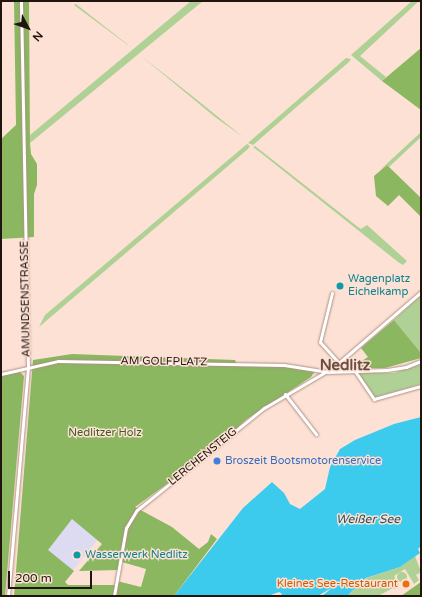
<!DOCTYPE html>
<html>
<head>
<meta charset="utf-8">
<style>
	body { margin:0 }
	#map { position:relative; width:422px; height:597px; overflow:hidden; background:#fde1d5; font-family:"Varela Round",sans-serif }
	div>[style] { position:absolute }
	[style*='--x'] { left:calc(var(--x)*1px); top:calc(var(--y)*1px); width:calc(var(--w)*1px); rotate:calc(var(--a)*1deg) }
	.industrial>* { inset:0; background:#dddbf1; transform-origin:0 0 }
	.green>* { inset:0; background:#b0d196 }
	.round { border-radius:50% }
	.forest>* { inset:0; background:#8ab760 }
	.water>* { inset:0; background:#3ccbed }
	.roads { filter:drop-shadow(0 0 1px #b19184) drop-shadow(0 0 1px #b19184) }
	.minor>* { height:3px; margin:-1.5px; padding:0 1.5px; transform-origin:1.5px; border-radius:1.5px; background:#fff }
	.dots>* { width:11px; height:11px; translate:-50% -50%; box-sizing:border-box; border:2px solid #fde1d5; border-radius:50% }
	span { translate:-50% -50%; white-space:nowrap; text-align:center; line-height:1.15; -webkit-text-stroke:3px #fde1d5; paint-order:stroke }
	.culture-label { font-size:11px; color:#0d838f }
	.left { translate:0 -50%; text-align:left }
	.street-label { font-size:11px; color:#211510 }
	.park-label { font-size:11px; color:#405e22 }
	.shop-label { font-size:11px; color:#366cbe }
	.food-label { font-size:11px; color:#c56008 }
	.right { translate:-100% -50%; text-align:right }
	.water-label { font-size:12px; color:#1c5563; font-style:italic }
	.district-label { font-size:15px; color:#6b4e42; font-weight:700 }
	.frame { position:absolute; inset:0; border:2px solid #211510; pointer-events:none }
	.north { position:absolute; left:8px; top:8px; width:40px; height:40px; -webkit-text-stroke:3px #fde1d5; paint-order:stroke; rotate:131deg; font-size:11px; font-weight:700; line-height:16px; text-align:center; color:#211510 }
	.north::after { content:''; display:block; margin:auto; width:14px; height:18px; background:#211510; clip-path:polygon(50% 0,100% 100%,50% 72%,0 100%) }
	.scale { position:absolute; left:8px; top:571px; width:84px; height:18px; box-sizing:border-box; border:2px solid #211510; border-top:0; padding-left:5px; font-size:12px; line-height:14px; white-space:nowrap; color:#211510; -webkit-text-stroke:3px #fde1d5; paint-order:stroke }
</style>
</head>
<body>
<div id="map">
	<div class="industrial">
		<i style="left:72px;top:519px;width:33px;height:40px;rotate:39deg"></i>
	</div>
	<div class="green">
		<i style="clip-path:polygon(191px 1px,203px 1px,30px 143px,30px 135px)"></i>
		<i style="clip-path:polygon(412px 1px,419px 1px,360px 56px,386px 77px,382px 81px,351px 55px)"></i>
		<i style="clip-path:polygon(76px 4px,127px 44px,129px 46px,74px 5px)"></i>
		<i style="clip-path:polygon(140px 55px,191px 95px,243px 137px,215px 117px)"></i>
		<i style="clip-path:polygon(346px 58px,351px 59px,349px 62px,300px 104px,253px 145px,248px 143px)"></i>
		<i style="clip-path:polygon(420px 133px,421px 137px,389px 167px,387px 165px,380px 170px)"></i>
		<i style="clip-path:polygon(247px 144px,250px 146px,248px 149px,39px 327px,45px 315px)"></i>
		<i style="clip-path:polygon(255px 146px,358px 227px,361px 229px,367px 225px,407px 261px,403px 265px,398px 262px,261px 153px,253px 147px)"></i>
		<i style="clip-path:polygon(421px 295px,421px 354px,394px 320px)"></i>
		<i style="clip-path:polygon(421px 363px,421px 384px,374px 398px,359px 373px,394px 373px)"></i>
		<i style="clip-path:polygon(415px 556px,421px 572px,416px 575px,419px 580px,414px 584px,405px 569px,394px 576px,399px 586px,394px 589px,393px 588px,378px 596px,347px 596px,367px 578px,400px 567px)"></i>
		<i class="round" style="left:397px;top:572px;width:10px;height:10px"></i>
	</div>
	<div class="forest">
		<i style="clip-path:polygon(14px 1px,29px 1px,30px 143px,31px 154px,37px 164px,37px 185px,34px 194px,34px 237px,1px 239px,1px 139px,16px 125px)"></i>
		<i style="clip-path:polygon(421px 48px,421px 110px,382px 81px)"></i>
		<i style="clip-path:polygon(387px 165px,421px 198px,421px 217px,399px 195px,388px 206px,376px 196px,374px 176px)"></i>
		<i style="clip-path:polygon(394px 320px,420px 352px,421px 358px,385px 368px,356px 368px,354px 366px,368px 357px,361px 348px)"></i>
		<i style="clip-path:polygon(evenodd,72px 354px,235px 360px,237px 365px,279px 366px,315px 371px,311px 377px,247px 419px,204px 457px,135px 507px,172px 527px,199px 549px,208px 542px,211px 534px,217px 539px,174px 596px,14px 596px,33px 360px,72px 354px,72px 519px,102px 544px,79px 571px,118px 570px,122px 562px,146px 569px,141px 587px,117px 581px,115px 585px,68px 585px,65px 582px,74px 571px,48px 550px,72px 519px)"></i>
		<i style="clip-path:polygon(20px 372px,24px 376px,5px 596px,1px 596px,1px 376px)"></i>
		<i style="clip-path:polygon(421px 582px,421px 596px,401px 596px)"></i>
	</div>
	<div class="water">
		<i style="clip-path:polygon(421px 417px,421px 546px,418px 549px,420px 553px,400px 567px,366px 578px,347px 596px,322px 596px,333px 587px,318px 596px,281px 596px,282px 594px,279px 592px,268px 596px,174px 596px,243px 508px,272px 482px,284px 493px,290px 504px,300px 509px,325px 489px,330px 467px,340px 449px,355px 440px,394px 424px)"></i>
	</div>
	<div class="roads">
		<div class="minor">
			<i style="--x:332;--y:293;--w:50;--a:103.8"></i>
			<i style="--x:320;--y:342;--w:28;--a:48"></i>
			<i style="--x:346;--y:358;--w:50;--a:55.7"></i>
			<i style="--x:374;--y:399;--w:49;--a:-15.5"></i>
			<i style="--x:1;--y:374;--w:58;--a:-12.8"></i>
			<i style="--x:58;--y:361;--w:226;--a:1"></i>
			<i style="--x:284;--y:365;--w:45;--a:9"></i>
			<i style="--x:328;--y:372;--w:59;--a:-1.9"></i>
			<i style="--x:387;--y:370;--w:19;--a:-9"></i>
			<i style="--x:406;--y:367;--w:16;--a:-22"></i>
			<i style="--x:285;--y:394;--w:51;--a:52.2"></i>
			<i style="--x:8;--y:596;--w:229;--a:-85"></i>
			<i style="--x:28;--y:368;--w:367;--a:-91.1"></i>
			<i style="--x:114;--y:596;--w:69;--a:-80"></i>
			<i style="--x:126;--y:528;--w:21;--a:-59"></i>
			<i style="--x:137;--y:510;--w:163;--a:-38.8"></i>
			<i style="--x:264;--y:408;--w:81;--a:-30.4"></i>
			<i style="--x:334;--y:367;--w:115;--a:-40.8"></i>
		</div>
	</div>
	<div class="dots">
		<i style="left:340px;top:286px;background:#0f9aa8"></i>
		<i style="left:217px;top:461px;background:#3f7fe0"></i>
		<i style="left:77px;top:555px;background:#0f9aa8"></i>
		<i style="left:406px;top:584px;background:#e8710a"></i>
	</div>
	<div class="culture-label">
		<span class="left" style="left:348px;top:286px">Wagenplatz<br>Eichelkamp</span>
		<span class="left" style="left:85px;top:555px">Wasserwerk Nedlitz</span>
	</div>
	<div class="street-label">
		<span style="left:26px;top:299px;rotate:-91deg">AMUNDSENSTRASSE</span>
		<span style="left:164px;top:362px;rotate:1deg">AM GOLFPLATZ</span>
		<span style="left:203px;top:457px;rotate:-39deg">LERCHENSTEIG</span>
	</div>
	<div class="park-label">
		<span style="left:105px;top:433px">Nedlitzer Holz</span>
	</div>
	<div class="shop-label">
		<span class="left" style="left:225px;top:461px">Broszeit Bootsmotorenservice</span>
	</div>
	<div class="food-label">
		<span class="right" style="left:398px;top:584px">Kleines See-Restaurant</span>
	</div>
	<div class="water-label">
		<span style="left:368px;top:520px">Weißer See</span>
	</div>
	<div class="district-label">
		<span style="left:345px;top:366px">Nedlitz</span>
	</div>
	<div class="frame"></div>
	<div class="north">N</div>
	<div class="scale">200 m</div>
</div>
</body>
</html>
